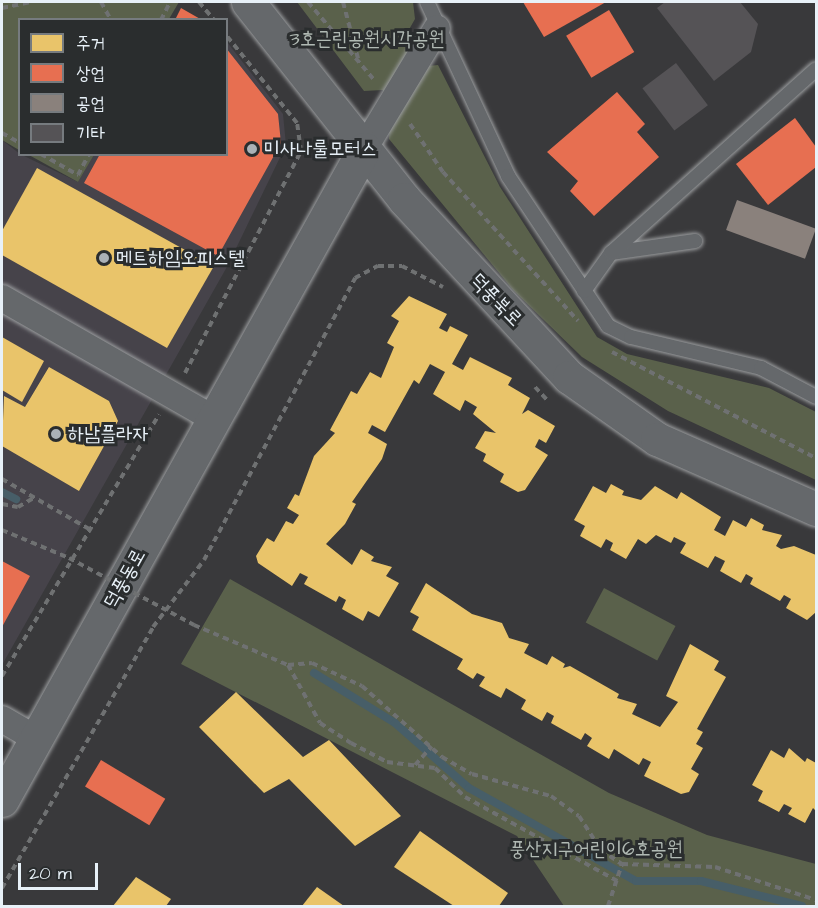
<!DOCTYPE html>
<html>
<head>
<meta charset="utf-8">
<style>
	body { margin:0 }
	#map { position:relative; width:818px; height:908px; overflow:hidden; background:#39393b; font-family:"Architects Daughter","Poor Story",sans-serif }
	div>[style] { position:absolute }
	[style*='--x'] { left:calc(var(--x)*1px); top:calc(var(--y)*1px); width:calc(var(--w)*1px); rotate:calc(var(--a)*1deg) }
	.built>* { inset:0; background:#46434a }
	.green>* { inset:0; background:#5a614b; transform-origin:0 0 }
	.homes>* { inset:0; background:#e9c46a }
	.shops>* { inset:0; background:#e76f51; transform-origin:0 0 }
	.industry>* { inset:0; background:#8a817c; transform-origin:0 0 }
	.stream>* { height:8px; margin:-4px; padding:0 4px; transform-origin:4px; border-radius:4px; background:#475e68 }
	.building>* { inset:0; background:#555356; transform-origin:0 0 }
	.path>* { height:4px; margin-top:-2px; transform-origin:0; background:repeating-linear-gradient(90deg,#6f7172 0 6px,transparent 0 10.5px) }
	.roads { filter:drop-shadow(0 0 2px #9c9ea0) drop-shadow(0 0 2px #9c9ea0) }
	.lane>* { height:14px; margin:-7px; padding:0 7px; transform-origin:7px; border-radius:7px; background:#65686b }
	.street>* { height:26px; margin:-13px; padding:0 13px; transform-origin:13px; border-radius:13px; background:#65686b }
	.secondary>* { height:33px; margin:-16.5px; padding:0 16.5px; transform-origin:16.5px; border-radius:16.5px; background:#65686b }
	.path-bridge>* { height:4px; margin-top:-2px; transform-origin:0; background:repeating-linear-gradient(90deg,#6f7172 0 6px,transparent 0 10.5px) }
	.dots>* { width:16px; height:16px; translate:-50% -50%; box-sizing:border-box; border:3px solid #2a2d2e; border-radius:50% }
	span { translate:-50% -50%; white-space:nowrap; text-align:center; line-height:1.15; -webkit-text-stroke:6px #2a2d2e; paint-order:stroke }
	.park-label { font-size:20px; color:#b1bab4 }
	.poi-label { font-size:20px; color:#e8f1f8 }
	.left { translate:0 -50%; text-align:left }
	.street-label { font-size:20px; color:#e8f1f8 }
	.frame { position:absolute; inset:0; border:3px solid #e8f1f8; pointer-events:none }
	.legend { position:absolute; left:18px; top:18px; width:210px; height:138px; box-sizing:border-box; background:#2a2d2e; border:2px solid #767b7f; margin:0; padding:8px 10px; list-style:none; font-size:18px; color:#e8f1f8 }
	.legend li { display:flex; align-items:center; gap:12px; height:30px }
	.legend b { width:30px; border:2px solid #767b7f }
	.scale { position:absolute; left:18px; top:863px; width:80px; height:27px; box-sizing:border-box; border:3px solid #e8f1f8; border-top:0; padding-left:8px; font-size:18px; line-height:21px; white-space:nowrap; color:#e8f1f8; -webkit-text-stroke:4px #2a2d2e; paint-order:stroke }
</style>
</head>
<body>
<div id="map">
	<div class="built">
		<i style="clip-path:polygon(227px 42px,283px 114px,286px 145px,228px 265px,2px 665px,2px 140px,20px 154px,78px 182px,94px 155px,226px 154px)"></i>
	</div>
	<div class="green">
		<i style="clip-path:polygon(2px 2px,179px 2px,169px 19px,20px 20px,19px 150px,2px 140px)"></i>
		<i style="clip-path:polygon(297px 2px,413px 2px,415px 19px,403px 40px,418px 67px,438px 65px,500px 187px,597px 337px,627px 354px,769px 388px,816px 412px,816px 480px,668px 411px,582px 357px,513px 290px,389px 139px,391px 111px,383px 90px,364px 91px)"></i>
		<i style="clip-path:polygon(29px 155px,94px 155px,78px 182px)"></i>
		<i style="clip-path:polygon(230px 579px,609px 793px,707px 835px,816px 864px,816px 906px,564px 906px,517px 836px,181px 664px)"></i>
		<i style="left:604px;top:588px;width:81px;height:39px;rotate:28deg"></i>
	</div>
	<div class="homes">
		<i style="clip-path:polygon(37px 168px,214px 266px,167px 348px,2px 255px,2px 231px)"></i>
		<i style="clip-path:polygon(409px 296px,447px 314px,439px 328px,447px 332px,450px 326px,468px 335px,452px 364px,463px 370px,470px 357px,512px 378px,508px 385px,530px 398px,522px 414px,528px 410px,555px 426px,546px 443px,539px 439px,535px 447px,548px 455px,525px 490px,518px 492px,500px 482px,504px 474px,483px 461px,486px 454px,475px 448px,485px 431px,496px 433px,473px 414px,477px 407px,465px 400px,460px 411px,433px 394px,445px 372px,430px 364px,419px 384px,414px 380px,385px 432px,372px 425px,368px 433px,387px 444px,382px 459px,352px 502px,356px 504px,345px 524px,326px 544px,352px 565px,361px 549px,374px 557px,371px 561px,392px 567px,386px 576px,399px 583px,379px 617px,368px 611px,363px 621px,342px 609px,346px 600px,339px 596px,336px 602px,304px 584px,308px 577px,300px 573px,292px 586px,258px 563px,256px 556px,267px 538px,274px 542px,286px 521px,293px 524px,299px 515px,287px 508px,295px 494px,299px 496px,314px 456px,335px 433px,330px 430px,351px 391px,357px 394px,370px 372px,381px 378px,394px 347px,387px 343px,399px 321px,391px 316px)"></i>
		<i style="clip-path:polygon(2px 337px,44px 361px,22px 402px,2px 390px)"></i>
		<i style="clip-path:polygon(49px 367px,109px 401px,118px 421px,79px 491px,2px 446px,4px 396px,25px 407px)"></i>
		<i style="clip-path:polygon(611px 484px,624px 491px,622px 495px,641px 500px,655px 486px,677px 499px,681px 492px,721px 517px,714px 530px,725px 536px,733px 520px,746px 527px,751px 518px,764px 525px,762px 530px,782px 535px,776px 546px,781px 549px,794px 546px,816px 555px,816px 612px,807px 620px,786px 608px,791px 599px,784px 595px,780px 601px,750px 584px,753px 578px,746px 574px,741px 583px,720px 571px,725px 561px,715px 556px,708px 568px,680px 553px,686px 543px,674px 537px,671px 543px,656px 535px,646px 544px,638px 539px,626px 559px,610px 550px,613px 543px,606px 539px,601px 548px,580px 536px,585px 526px,574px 520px,593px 486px,606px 493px)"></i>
		<i style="clip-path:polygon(426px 583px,472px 614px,502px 623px,509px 638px,529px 644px,524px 653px,547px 665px,552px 656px,565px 664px,563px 668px,570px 666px,619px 694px,617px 698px,637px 704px,632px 714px,660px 727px,678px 702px,666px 696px,690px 644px,719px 661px,714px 670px,726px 677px,697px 729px,703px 732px,696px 744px,703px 748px,691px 769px,699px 774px,689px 792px,681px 794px,644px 776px,651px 762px,643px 758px,639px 765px,614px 749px,609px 759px,587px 746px,592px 738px,585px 733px,581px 740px,551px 723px,554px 716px,547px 712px,542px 721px,521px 709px,526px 700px,506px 688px,501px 698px,479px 686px,485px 677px,477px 673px,473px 679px,457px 669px,463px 659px,412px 630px,419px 617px,410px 612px)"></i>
		<i style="clip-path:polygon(236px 692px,303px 757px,329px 740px,401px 816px,355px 846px,289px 779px,264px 793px,199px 727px)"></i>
		<i style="clip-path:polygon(789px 748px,805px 762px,807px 758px,816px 763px,816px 811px,813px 808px,805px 823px,788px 814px,792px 808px,784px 804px,779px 812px,758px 801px,763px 791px,752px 785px,771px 750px,784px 758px)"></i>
		<i style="clip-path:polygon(420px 831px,508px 893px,499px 906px,454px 906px,394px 867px)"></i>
		<i style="clip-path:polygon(136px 877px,171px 899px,166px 906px,113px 906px)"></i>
		<i style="clip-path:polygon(317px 887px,344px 906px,302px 906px)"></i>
	</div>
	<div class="shops">
		<i style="clip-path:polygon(523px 2px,606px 2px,544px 37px)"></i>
		<i style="clip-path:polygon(181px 8px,202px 20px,175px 20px)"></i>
		<i style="left:609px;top:10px;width:49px;height:50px;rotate:59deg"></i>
		<i style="clip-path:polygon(226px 48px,278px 114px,281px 143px,218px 256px,84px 183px,100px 154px,226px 154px)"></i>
		<i style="clip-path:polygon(617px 92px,645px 124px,637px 132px,659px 157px,594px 216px,570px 191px,578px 181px,547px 152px)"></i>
		<i style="clip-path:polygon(795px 118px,816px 147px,816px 167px,768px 205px,736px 164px)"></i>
		<i style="clip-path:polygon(2px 561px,30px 576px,2px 627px)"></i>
		<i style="left:101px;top:760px;width:75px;height:31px;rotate:31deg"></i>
	</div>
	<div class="industry">
		<i style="left:737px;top:200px;width:84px;height:32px;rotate:20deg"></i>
	</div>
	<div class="stream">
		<i style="--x:2;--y:492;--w:16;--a:27"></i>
		<i style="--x:314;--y:673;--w:95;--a:31.7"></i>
		<i style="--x:395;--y:723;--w:98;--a:41.3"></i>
		<i style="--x:469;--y:788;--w:191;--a:29.1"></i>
		<i style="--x:636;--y:881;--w:65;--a:0"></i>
		<i style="--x:701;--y:881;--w:104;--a:13.9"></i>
	</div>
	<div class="building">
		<i style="clip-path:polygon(665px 2px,740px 2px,758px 24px,751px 52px,714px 81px,657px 8px)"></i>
		<i style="left:676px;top:63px;width:53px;height:42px;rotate:53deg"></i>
	</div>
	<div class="path">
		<i style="--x:101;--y:2;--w:21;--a:61"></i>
		<i style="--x:199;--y:2;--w:23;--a:50"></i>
		<i style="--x:308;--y:2;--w:104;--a:49.7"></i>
		<i style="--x:343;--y:2;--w:62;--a:75.1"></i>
		<i style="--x:2;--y:8;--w:29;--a:-12"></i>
		<i style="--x:161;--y:20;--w:20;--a:-63"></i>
		<i style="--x:410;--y:124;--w:58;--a:55.5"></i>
		<i style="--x:443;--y:172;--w:201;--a:47.8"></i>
		<i style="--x:2;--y:133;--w:21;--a:29"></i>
		<i style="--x:41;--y:154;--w:43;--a:29.6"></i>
		<i style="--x:78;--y:175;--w:24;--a:-62"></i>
		<i style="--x:612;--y:352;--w:230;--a:27.5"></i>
		<i style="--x:185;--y:373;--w:250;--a:-62.4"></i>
		<i style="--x:301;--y:151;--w:28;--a:-98"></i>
		<i style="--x:297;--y:123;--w:113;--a:-128.9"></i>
		<i style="--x:535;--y:387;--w:19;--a:47"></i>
		<i style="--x:2;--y:479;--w:100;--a:29.9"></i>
		<i style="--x:2;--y:504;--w:16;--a:11"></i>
		<i style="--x:18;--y:507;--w:20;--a:-30"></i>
		<i style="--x:2;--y:530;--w:73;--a:22.7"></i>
		<i style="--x:194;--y:625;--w:102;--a:23.1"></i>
		<i style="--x:288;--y:665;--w:66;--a:61.1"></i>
		<i style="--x:320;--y:723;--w:37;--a:33"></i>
		<i style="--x:351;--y:743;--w:41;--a:27.8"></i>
		<i style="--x:387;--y:762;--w:48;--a:7.1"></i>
		<i style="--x:435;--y:768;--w:42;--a:44"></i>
		<i style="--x:465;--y:797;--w:174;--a:28.9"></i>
		<i style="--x:288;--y:665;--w:24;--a:-5"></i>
		<i style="--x:312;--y:663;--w:55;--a:24.7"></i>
		<i style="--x:362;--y:686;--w:107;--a:41.6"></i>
		<i style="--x:442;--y:757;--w:34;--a:30"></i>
		<i style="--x:472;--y:774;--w:82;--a:15.6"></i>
		<i style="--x:551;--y:796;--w:34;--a:36"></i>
		<i style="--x:579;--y:816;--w:40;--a:57.1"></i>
		<i style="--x:601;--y:850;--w:25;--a:34"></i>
		<i style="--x:622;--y:864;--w:93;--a:1.8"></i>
		<i style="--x:715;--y:867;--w:106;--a:18.1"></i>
		<i style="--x:2;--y:676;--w:305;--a:-59"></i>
		<i style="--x:415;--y:765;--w:25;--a:-48"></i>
		<i style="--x:2;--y:888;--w:302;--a:-59.9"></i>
		<i style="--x:153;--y:627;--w:84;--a:-52.7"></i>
		<i style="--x:204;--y:560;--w:320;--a:-61.8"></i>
		<i style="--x:355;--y:278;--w:26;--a:-28"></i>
		<i style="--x:378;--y:266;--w:24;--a:0"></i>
		<i style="--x:402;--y:266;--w:46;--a:27.1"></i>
		<i style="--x:608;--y:906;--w:44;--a:-71.6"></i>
	</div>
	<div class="roads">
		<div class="lane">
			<i style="--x:427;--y:2;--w:192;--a:65"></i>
			<i style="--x:508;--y:176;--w:180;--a:56.3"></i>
			<i style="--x:608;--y:326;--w:25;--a:26"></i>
			<i style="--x:631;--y:337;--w:134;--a:13.4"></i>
			<i style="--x:761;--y:368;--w:62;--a:27.8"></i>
			<i style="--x:611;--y:253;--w:85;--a:-8.1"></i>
			<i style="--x:584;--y:291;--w:47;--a:-54.6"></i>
			<i style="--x:611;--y:253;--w:275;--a:-41.9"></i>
		</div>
		<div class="street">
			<i style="--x:364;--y:149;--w:141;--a:-58.9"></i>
			<i style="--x:2;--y:298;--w:244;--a:29.7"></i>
			<i style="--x:2;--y:719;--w:39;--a:30"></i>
		</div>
		<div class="secondary">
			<i style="--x:248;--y:2;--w:251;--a:51.6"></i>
			<i style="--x:404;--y:199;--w:243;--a:47.2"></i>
			<i style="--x:569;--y:377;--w:108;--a:35.2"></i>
			<i style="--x:657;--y:439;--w:174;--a:23.8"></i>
			<i style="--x:2;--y:800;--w:745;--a:-60.92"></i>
		</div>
	</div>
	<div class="path-bridge">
		<i style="--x:69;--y:558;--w:142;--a:28.2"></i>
	</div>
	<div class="dots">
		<i style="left:252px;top:149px;background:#abb1b6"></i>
		<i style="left:104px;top:258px;background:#abb1b6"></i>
		<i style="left:56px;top:434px;background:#abb1b6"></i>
	</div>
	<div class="park-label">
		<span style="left:367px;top:39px">3호근린공원시각공원</span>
		<span style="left:596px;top:849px">풍산지구어린이6호공원</span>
	</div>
	<div class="poi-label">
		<span class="left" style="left:264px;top:149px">미사나룰모터스</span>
		<span class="left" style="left:116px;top:258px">메트하임오피스텔</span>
		<span class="left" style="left:68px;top:434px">하남플라자</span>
	</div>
	<div class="street-label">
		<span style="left:496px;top:300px;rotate:46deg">덕풍북로</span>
		<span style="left:125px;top:579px;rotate:-61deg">덕풍동로</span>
	</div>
	<div class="frame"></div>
	<ul class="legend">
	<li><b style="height:16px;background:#e9c46a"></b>주거</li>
	<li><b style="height:16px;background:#e76f51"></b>상업</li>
	<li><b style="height:16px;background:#8a817c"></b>공업</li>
	<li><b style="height:16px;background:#555356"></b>기타</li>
	</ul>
	<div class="scale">20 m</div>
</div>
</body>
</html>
